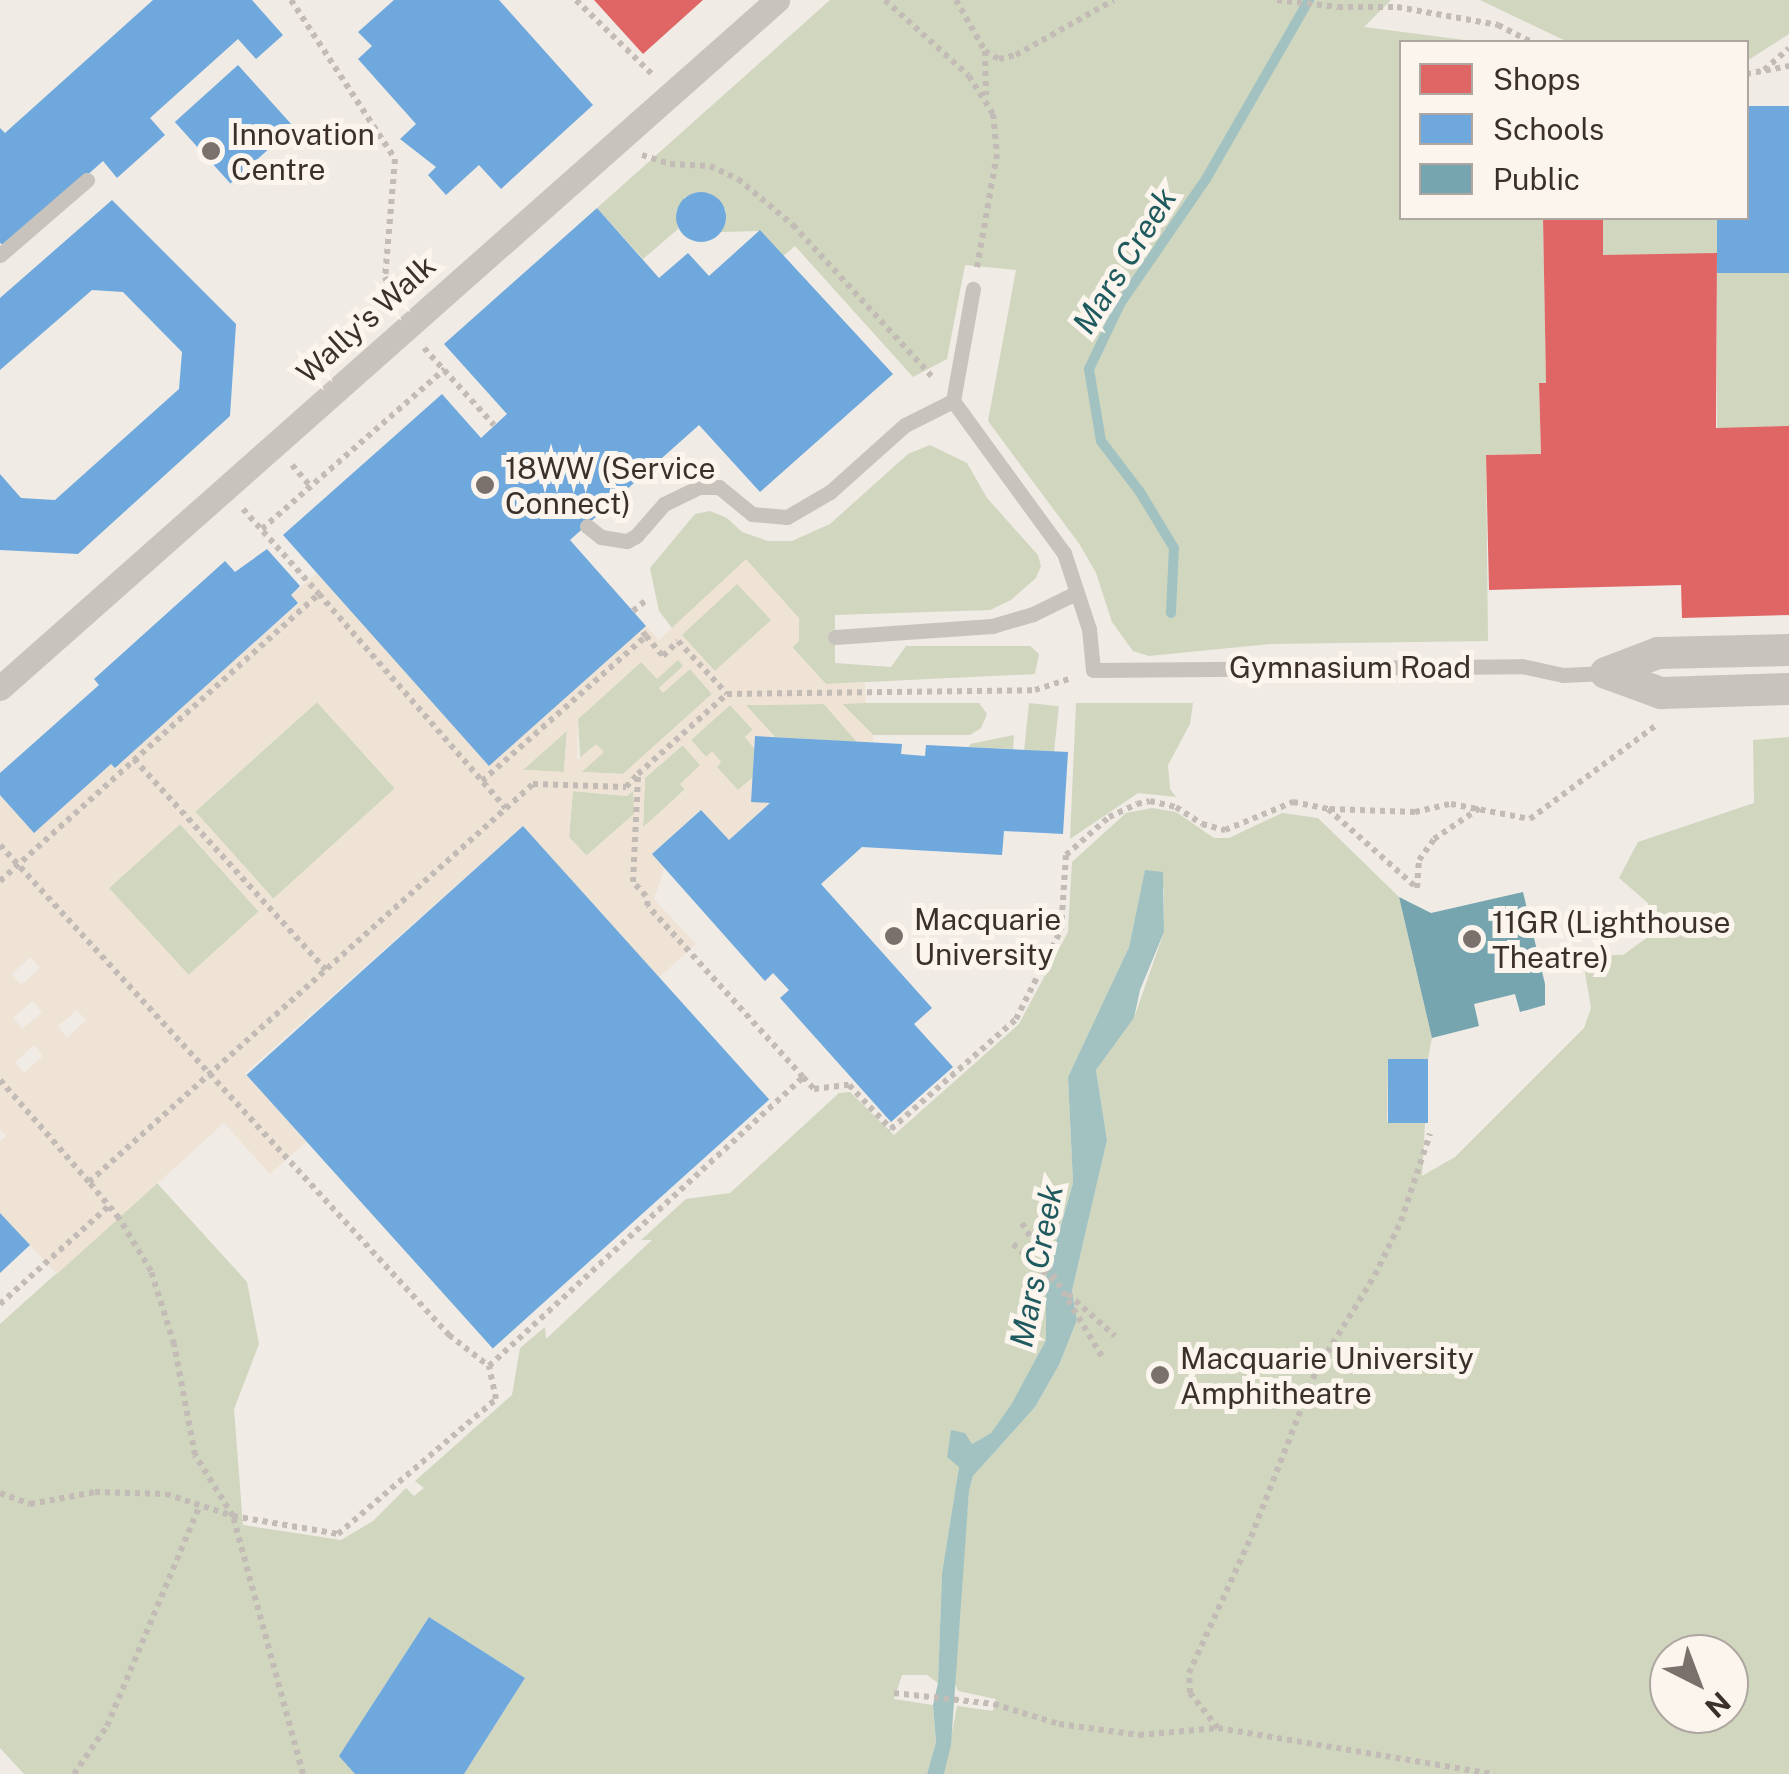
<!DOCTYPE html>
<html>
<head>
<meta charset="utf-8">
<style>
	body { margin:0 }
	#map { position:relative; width:1789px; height:1774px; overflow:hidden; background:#f0ebe5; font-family:"Public Sans",sans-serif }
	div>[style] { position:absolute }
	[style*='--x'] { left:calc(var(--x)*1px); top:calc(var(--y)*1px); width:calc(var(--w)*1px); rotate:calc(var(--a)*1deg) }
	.green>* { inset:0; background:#d1d6bf; transform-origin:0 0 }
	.plaza>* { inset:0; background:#eee3d5 }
	.water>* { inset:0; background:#a1c2c1 }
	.shops>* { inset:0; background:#e06666 }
	.schools>* { inset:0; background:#6fa8dc; transform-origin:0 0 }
	.round { border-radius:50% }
	.public>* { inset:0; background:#76a5af }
	.stream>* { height:10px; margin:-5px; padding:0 5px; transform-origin:5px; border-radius:5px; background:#a1c2c1 }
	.path>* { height:6px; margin-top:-3px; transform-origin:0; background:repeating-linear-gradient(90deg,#c2bbb6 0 5px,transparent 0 10px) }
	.service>* { height:15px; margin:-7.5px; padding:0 7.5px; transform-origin:7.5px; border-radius:7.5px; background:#c9c3be }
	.pedestrian>* { height:25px; margin:-12.5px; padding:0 12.5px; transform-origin:12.5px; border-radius:12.5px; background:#c9c3be }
	.minor>* { height:32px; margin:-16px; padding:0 16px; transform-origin:16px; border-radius:16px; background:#c9c3be }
	.dots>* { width:28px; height:28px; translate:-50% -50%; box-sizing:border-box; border:5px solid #fbf5ee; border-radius:50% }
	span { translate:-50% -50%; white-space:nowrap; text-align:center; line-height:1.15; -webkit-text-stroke:10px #fbf5ee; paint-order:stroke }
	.poi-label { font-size:30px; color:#3b302b }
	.left { translate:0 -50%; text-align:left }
	.street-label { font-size:30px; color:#3b302b }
	.water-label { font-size:32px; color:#1f5a5e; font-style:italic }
	.legend { position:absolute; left:1399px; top:40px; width:350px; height:180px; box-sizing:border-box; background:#fbf5ee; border:2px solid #aea6a0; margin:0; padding:12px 18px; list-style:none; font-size:30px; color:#3b302b }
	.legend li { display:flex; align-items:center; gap:20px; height:50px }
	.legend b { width:50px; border:2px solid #aea6a0 }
	.north { position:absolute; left:1649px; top:1634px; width:100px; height:100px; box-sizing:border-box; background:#fbf5ee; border:2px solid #aea6a0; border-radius:50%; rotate:138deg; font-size:28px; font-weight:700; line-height:40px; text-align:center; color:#3b302b }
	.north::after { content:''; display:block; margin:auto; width:35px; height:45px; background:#7a716c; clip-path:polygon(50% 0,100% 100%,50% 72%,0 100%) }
</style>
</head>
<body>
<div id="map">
	<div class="green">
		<i style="clip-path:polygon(830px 0,1391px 0,1364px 27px,1480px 42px,1402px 42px,1402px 218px,1543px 218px,1546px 383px,1539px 384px,1541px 454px,1486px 455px,1488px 641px,1270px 644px,1149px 656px,1133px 651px,1112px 622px,1096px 573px,1080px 545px,988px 421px,1016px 270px,965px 265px,947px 359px,913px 377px,795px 246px,783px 256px,760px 231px,721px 232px,726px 210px,709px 193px,685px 197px,676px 211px,678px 229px,643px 259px,597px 208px)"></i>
		<i style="clip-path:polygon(1480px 0,1789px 0,1789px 34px,1747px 61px,1746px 42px,1568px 42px)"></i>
		<i style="left:1603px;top:218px;width:114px;height:37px"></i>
		<i style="left:1717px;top:273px;width:72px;height:155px"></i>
		<i style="clip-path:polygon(930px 445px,967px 463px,987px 498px,1038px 555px,1041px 566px,1036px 578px,1011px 600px,990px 610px,835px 615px,835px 663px,891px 667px,906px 646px,1030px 646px,1039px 654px,1035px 674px,826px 684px,792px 647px,746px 560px,672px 628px,659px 611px,650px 568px,695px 514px,710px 511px,727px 518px,742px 532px,768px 541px,792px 541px,830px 524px,908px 454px)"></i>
		<i style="left:738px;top:583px;width:50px;height:77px;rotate:48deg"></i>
		<i style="clip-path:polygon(679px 660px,684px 666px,659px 688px,690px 669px,712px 694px,623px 774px,581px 772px,578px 719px,641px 662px)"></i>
		<i style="left:317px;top:702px;width:117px;height:164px;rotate:48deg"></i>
		<i style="clip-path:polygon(841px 703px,979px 703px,987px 714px,981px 728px,970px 735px,873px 735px)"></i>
		<i style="left:1029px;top:703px;width:30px;height:47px;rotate:6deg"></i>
		<i style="clip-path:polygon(1076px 703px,1193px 703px,1190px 724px,1168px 765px,1170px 789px,1176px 797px,1138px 793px,1070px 839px)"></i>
		<i style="clip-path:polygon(824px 704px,857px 742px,775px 737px,745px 705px)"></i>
		<i style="clip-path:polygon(730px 705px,753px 730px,745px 737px,754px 748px,753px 777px,738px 790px,716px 767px,721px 762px,712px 752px,706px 757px,691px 740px)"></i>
		<i style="clip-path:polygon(567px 730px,564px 772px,523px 770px)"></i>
		<i style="clip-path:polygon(1014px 735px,1013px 749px,969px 747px,970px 744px)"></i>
		<i style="clip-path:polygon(evenodd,1789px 737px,1789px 1774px,944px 1774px,957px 1706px,993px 1711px,996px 1699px,958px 1691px,953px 1679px,969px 1491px,973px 1476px,1035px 1407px,1059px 1365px,1077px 1320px,1072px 1291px,1107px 1140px,1096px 1070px,1134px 1018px,1164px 932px,1164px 888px,1145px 871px,1129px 947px,1068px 1077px,1073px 1183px,1057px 1237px,1046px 1340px,1011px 1406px,991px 1433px,972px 1444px,964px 1433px,951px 1431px,959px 1467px,942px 1573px,938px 1683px,927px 1675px,902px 1675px,894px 1699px,933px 1705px,936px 1742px,927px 1774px,464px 1774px,525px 1678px,429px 1617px,340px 1755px,355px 1774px,24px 1774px,0 1748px,0 1324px,157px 1183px,247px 1282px,259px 1344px,234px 1409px,243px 1525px,341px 1540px,373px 1521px,406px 1488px,414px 1496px,424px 1488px,415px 1481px,512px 1395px,520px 1348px,545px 1327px,546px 1339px,652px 1240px,641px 1240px,686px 1199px,730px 1193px,839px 1093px,850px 1092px,894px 1135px,1019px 1024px,1068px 932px,1072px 862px,1126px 813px,1152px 808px,1176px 812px,1214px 838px,1229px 838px,1282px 813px,1318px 818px,1399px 897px,1432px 1038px,1428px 1059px,1388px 1059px,1387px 1122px,1425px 1123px,1422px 1176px,1455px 1157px,1584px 1028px,1591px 1008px,1582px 955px,1623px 955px,1648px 937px,1648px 903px,1619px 878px,1638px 842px,1754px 803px,1753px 740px,1789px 737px,1669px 1654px,1729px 1654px,1729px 1714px,1669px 1714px,1669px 1654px)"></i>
		<i style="clip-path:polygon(683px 745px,700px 765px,685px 789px,643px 828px,645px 778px)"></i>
		<i style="clip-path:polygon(634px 790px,634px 814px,586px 856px,569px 837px,573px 791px,627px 796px)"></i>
		<i style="left:180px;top:824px;width:118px;height:96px;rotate:48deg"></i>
	</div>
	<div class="plaza">
		<i style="clip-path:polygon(evenodd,746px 559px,799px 618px,799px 641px,792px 648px,826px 684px,865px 683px,866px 703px,842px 704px,873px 735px,874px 742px,857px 742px,824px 704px,746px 705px,775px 737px,755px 736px,754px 748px,745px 737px,753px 729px,730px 705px,691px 740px,706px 757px,712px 751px,721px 762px,717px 767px,738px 790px,753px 777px,751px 802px,770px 803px,729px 840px,701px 810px,652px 854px,664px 868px,654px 899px,696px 944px,658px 978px,523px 826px,245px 1073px,306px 1142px,270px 1174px,224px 1123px,57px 1274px,0 1213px,0 1141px,6px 1136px,0 1129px,0 795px,35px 832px,111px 764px,115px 767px,298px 604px,291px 595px,317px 573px,489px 765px,646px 626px,659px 640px,746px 559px,737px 584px,771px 620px,715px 671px,682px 635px,737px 584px,746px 559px,678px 660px,683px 666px,659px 688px,663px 693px,690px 669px,712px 694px,623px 774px,582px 772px,604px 752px,596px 744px,577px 760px,578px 719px,641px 662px,657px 679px,678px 660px,746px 559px,317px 702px,395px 788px,273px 899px,195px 811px,317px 702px,746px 559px,567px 731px,564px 772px,524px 770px,524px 769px,567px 731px,746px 559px,682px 745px,700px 765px,680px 784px,685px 790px,643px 827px,645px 778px,682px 745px,746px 559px,573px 791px,627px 796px,633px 791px,634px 814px,587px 856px,569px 837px,573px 791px,746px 559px,180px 824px,259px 911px,189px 975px,109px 888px,180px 824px,746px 559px,31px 957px,40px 968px,21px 985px,12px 974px,31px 957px,746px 559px,33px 1001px,42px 1012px,22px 1029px,13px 1017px,33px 1001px,746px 559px,77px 1010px,86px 1020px,67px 1038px,58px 1026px,77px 1010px,746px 559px,34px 1045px,43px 1056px,24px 1073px,15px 1062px,34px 1045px)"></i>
	</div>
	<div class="water">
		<i style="clip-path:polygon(1145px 870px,1163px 872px,1164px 932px,1140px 990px,1134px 1018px,1096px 1070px,1107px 1140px,1072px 1291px,1077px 1320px,1059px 1365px,1035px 1407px,973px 1476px,969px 1491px,951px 1745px,944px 1774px,927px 1774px,936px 1742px,933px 1705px,938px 1683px,942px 1573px,959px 1467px,947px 1457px,951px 1430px,965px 1433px,972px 1444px,991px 1433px,1011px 1405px,1046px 1340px,1046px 1277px,1073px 1183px,1068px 1077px,1129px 947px)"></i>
	</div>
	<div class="shops">
		<i style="clip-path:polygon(594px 0,703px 0,643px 54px)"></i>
		<i style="clip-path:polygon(1543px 218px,1603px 218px,1603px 255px,1717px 253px,1716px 428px,1789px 426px,1789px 615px,1682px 618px,1681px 585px,1489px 590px,1486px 455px,1541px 454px,1539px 383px,1546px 383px)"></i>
	</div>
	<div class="schools">
		<i style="clip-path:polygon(153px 0,252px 0,283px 35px,256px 59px,238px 39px,150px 118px,165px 135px,117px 178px,103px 161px,7px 247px,0 243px,0 128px,5px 133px)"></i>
		<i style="clip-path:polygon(394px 0,499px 0,593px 105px,501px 189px,479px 165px,446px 195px,428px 175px,436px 167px,400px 139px,416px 124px,358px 59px,372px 46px,358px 32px)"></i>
		<i style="left:238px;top:65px;width:83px;height:85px;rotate:48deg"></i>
		<i style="clip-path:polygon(1746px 106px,1789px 106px,1789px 273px,1717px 273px,1717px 218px,1746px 218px)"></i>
		<i class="round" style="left:676px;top:192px;width:50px;height:50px"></i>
		<i style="clip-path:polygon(112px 200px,236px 324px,230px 416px,78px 554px,0 550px,0 474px,21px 498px,55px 500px,179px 389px,182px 352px,123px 292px,92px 290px,0 370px,0 298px)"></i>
		<i style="clip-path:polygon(597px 208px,659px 278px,688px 253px,709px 276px,760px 230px,893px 374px,760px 492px,699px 425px,570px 540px,646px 626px,489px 766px,283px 535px,442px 394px,481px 438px,507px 414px,444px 344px)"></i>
		<i style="clip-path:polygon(267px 549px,300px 586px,291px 595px,298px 603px,115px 768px,111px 764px,34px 833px,0 795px,0 773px,99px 685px,94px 679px,225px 561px,235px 572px)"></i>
		<i style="clip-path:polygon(755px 736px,902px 744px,901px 754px,925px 756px,926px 745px,1068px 752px,1063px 834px,1004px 831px,1002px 855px,862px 847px,821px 884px,932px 1008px,914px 1024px,953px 1067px,891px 1122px,780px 998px,789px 990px,773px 973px,765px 981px,652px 854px,701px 810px,729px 840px,770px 803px,751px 802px)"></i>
		<i style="left:523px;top:826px;width:368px;height:372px;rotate:48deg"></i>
		<i style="left:1388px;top:1059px;width:40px;height:64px"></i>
		<i style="clip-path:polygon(0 1213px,30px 1245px,0 1273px)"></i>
		<i style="clip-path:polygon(429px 1617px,525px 1678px,464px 1774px,355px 1774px,339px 1756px)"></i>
	</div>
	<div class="public">
		<i style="clip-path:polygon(1523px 892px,1545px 984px,1545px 1005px,1520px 1012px,1515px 994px,1474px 1004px,1479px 1026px,1432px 1038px,1399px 897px,1431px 913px)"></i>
	</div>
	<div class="stream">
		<i style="--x:1171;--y:613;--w:65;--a:-87.4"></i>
		<i style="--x:1174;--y:548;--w:66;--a:-121.3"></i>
		<i style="--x:1140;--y:492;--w:64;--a:-127.4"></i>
		<i style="--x:1101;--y:441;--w:73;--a:-99.5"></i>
		<i style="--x:1089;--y:369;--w:72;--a:-64.5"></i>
		<i style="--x:1120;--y:304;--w:152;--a:-55.5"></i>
		<i style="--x:1206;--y:179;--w:207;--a:-60.1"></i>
	</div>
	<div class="path">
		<i style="--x:291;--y:0;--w:190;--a:56.8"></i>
		<i style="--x:395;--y:159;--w:118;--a:94.8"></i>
		<i style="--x:385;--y:277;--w:25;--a:69"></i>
		<i style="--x:576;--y:0;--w:109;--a:44.3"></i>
		<i style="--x:885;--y:0;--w:113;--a:42.1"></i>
		<i style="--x:969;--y:76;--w:45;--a:57.7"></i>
		<i style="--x:993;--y:114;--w:40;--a:84.3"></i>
		<i style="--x:997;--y:154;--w:115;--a:100"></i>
		<i style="--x:956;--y:0;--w:59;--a:60.4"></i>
		<i style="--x:985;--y:51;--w:16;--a:30"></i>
		<i style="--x:999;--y:59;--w:17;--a:-13"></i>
		<i style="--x:1016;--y:55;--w:112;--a:-29.3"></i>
		<i style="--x:1277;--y:0;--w:61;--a:6.5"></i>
		<i style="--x:1338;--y:7;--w:59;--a:0"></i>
		<i style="--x:1397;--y:7;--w:103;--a:10.1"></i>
		<i style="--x:1498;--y:25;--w:38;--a:27"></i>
		<i style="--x:985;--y:51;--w:44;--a:88.7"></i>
		<i style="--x:1764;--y:70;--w:33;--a:-41"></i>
		<i style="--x:1746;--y:74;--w:44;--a:-10.5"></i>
		<i style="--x:642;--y:155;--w:29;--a:18"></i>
		<i style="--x:670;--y:164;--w:40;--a:2.9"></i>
		<i style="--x:710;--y:166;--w:31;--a:25"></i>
		<i style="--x:738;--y:179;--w:72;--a:39.9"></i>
		<i style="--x:793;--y:225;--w:210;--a:47.5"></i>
		<i style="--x:424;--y:348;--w:104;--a:47.7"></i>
		<i style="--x:292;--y:465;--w:29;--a:49"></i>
		<i style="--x:243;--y:509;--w:114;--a:48.2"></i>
		<i style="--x:262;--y:529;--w:243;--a:-41.2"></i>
		<i style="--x:633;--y:611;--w:16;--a:-40"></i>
		<i style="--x:646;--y:636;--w:26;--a:50"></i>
		<i style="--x:663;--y:656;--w:21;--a:-45"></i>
		<i style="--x:678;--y:641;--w:72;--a:47.2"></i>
		<i style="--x:134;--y:759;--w:285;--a:47.7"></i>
		<i style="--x:482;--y:781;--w:219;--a:-41.5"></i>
		<i style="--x:646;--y:636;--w:8;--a:-130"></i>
		<i style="--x:1330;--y:809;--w:85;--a:2"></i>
		<i style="--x:1415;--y:812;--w:37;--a:-13"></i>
		<i style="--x:1451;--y:804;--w:80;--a:10.8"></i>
		<i style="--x:1530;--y:819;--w:159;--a:-36.6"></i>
		<i style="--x:0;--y:845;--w:665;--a:47.5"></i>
		<i style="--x:449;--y:1335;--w:51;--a:37.8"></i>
		<i style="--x:0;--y:881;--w:429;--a:-42"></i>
		<i style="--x:319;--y:594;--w:284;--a:48.9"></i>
		<i style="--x:1417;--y:888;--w:28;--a:-86"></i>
		<i style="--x:1419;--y:860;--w:26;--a:-54"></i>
		<i style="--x:1434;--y:839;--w:57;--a:-34.2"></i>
		<i style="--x:803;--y:1077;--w:16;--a:47"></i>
		<i style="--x:814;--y:1089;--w:35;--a:-7"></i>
		<i style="--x:849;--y:1085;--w:61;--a:46.3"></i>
		<i style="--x:891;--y:1129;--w:167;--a:-41.3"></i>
		<i style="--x:1016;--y:1019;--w:100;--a:-63.2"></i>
		<i style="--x:1061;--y:930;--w:75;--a:-86.2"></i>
		<i style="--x:1066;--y:855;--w:57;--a:-41.5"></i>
		<i style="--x:1109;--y:817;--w:31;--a:-25"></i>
		<i style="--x:1137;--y:804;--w:13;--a:-13"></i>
		<i style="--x:1150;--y:801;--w:27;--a:13"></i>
		<i style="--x:1176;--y:807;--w:31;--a:33"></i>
		<i style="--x:1202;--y:824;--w:24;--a:15"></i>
		<i style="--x:1225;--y:830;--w:74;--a:-22.4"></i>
		<i style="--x:1293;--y:802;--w:36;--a:11"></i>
		<i style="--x:1328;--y:809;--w:119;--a:41.6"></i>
		<i style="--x:0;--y:1080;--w:135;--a:48.9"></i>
		<i style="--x:1022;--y:1223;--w:160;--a:59.1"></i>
		<i style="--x:1013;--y:1244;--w:57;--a:42.1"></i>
		<i style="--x:1068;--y:1294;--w:63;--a:41.8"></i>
		<i style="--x:0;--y:1304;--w:148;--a:-42"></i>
		<i style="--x:0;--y:1493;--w:32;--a:20"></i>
		<i style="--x:30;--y:1504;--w:66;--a:-10.5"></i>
		<i style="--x:95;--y:1492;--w:71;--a:1.6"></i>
		<i style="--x:166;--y:1494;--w:71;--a:18.2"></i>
		<i style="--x:233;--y:1516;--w:107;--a:9.7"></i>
		<i style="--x:338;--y:1534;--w:208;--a:-40.5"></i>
		<i style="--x:496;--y:1399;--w:34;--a:-102"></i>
		<i style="--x:489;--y:1366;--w:427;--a:-42.6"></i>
		<i style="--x:803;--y:1077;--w:231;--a:-132.2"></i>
		<i style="--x:648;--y:906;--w:10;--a:-101"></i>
		<i style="--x:646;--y:896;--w:19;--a:-133"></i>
		<i style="--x:633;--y:882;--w:108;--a:-87.3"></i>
		<i style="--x:638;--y:774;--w:120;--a:-42"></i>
		<i style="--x:727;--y:694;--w:308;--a:-0.7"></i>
		<i style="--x:1035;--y:690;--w:38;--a:-18"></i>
		<i style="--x:894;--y:1693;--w:101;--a:6.3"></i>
		<i style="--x:994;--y:1704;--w:68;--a:17.1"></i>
		<i style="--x:1059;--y:1724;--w:81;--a:7.8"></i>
		<i style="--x:1139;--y:1735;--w:79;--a:-5.1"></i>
		<i style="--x:1218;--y:1728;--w:280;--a:9.5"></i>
		<i style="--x:1218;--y:1728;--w:45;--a:-128.7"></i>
		<i style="--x:1190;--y:1693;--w:20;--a:-93"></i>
		<i style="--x:1189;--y:1673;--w:149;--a:-65.5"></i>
		<i style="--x:1251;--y:1537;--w:180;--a:-68.6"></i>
		<i style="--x:1317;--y:1369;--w:110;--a:-58.3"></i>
		<i style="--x:1375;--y:1275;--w:60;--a:-64.3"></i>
		<i style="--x:1401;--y:1221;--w:92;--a:-71.6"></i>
		<i style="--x:74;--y:1774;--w:58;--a:-55.5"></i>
		<i style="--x:107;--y:1726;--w:240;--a:-67.2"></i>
		<i style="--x:303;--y:1774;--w:267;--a:-105.2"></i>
		<i style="--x:233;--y:1516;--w:72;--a:-121.9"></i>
		<i style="--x:195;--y:1455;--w:113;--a:-100.7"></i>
		<i style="--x:174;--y:1344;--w:77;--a:-107.5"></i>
		<i style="--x:151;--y:1271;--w:62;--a:-121.1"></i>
		<i style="--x:119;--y:1218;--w:47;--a:-129.8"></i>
		<i style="--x:89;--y:1182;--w:596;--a:-41.87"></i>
		<i style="--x:533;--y:784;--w:93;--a:1.8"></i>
		<i style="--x:626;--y:787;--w:16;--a:-47"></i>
	</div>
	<div class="service">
		<i style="--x:0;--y:255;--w:115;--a:-40.8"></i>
		<i style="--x:953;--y:401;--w:114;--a:-79.9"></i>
		<i style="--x:587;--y:526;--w:18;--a:38"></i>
		<i style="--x:601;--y:537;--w:26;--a:9"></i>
		<i style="--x:627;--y:541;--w:10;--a:-29"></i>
		<i style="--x:636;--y:536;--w:43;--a:-48.8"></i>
		<i style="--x:664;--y:504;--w:39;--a:-26"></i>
		<i style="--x:699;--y:487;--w:20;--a:0"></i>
		<i style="--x:719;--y:487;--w:43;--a:39.3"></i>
		<i style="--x:752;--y:514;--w:35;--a:5"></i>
		<i style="--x:787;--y:517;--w:50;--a:-30.2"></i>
		<i style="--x:830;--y:492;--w:101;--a:-41.8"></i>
		<i style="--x:905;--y:425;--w:54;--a:-26.6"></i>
		<i style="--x:953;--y:401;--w:188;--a:53.9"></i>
		<i style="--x:1064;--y:553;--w:80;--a:71.8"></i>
		<i style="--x:1089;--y:629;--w:41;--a:84.4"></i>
		<i style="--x:1093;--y:670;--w:429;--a:-0.5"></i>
		<i style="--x:1522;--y:666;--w:42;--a:12.4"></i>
		<i style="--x:1563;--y:675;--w:43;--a:-2.7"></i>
		<i style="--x:835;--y:637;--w:157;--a:-4"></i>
		<i style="--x:992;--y:626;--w:43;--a:-16.3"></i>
		<i style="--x:1033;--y:614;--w:46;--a:-26"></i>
	</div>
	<div class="pedestrian">
		<i style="--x:0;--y:688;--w:1038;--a:-41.52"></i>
	</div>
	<div class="minor">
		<i style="--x:1606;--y:673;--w:56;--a:-21"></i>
		<i style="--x:1658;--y:653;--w:131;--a:-1.3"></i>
		<i style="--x:1606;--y:673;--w:59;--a:20"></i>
		<i style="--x:1661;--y:693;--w:128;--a:-1.8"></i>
	</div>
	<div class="dots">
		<i style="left:211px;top:151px;background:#7a716c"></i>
		<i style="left:485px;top:485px;background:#7a716c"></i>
		<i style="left:894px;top:936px;background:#7a716c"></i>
		<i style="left:1472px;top:939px;background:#7a716c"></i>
		<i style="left:1160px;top:1375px;background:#7a716c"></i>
	</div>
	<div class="poi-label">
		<span class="left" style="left:231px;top:151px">Innovation<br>Centre</span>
		<span class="left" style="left:505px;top:485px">18WW (Service<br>Connect)</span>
		<span class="left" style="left:914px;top:936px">Macquarie<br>University</span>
		<span class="left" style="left:1492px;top:939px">11GR (Lighthouse<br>Theatre)</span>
		<span class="left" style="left:1180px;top:1375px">Macquarie University<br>Amphitheatre</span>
	</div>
	<div class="street-label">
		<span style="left:366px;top:319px;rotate:-42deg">Wally's Walk</span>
		<span style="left:1350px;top:667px">Gymnasium Road</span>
	</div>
	<div class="water-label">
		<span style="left:1125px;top:261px;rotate:-58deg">Mars Creek</span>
		<span style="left:1037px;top:1266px;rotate:-79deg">Mars Creek</span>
	</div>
	<ul class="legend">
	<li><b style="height:28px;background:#e06666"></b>Shops</li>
	<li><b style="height:28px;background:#6fa8dc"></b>Schools</li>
	<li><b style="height:28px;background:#76a5af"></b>Public</li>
	</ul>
	<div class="north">N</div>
</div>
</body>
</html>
